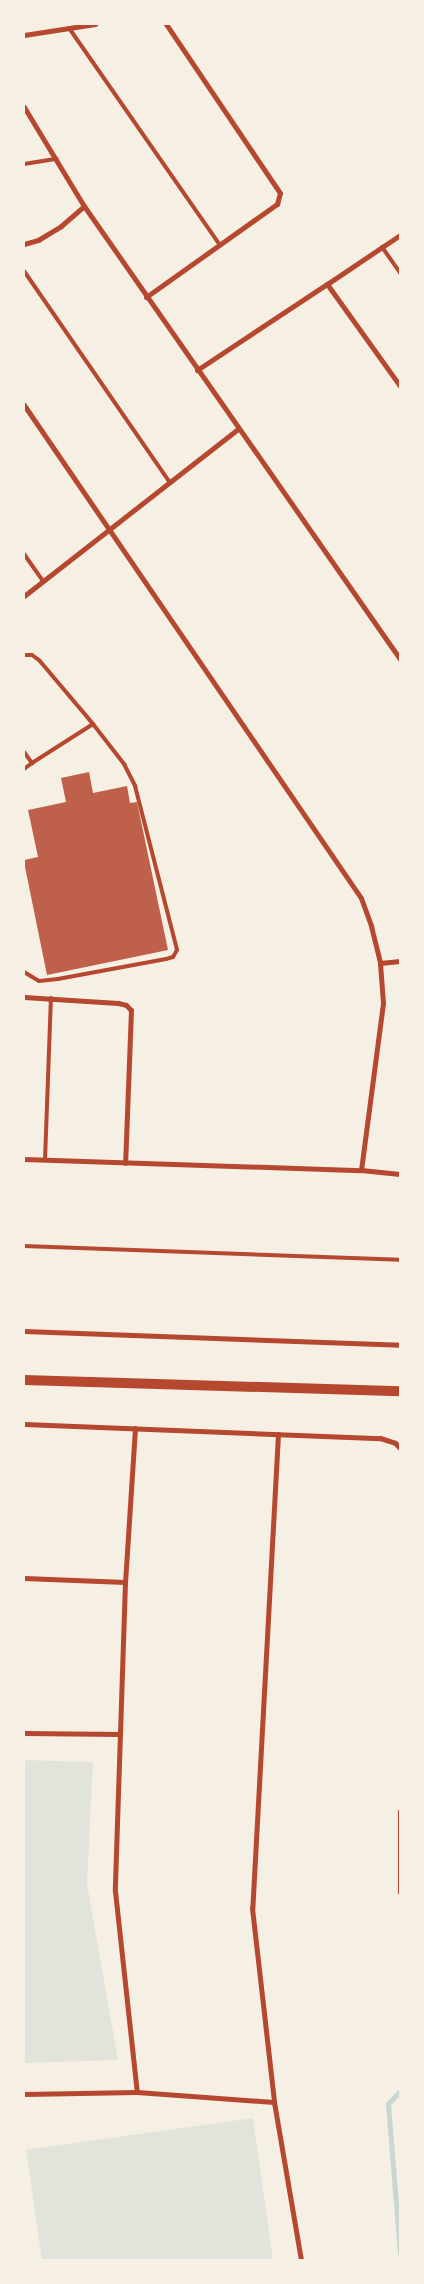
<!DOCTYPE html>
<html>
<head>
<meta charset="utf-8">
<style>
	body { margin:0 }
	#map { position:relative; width:424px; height:2284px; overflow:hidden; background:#f6efe4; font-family:"PT Sans",sans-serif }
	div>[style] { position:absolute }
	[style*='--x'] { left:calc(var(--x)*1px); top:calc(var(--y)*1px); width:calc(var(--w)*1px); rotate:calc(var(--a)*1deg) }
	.green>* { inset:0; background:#e2e4dc; transform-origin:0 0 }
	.stream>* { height:5px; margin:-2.5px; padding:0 2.5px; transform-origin:2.5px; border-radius:2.5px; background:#c9d6d2 }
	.building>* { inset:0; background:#bf614a }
	.service>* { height:4px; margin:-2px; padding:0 2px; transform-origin:2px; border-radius:2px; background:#b5482f }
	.minor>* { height:5px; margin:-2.5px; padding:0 2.5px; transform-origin:2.5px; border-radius:2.5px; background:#b5482f }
	.secondary>* { height:10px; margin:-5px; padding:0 5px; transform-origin:5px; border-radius:5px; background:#b5482f }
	span { translate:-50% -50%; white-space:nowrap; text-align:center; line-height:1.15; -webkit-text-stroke:5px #f6efe4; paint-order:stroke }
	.frame { position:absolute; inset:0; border:25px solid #f6efe4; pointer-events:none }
</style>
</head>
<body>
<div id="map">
	<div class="green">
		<i style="clip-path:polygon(24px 1760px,93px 1762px,87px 1884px,118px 2060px,24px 2063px)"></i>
		<i style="left:253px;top:2118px;width:143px;height:229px;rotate:82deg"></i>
	</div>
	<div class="stream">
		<i style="--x:400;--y:2091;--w:18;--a:133"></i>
		<i style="--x:388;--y:2104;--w:150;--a:85.4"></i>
	</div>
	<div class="building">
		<i style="clip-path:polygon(89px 772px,93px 793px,127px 786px,130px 803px,137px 802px,168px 950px,47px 975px,24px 862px,24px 860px,38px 857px,28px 810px,66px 802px,61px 778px)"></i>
	</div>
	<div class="service">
		<i style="--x:69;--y:28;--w:263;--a:55.2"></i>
		<i style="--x:24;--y:164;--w:33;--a:-9"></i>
		<i style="--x:382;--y:247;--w:32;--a:55"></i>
		<i style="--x:24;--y:271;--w:257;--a:55.4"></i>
		<i style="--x:24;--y:554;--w:32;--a:55"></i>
		<i style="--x:24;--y:655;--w:8;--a:0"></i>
		<i style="--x:32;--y:655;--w:9;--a:36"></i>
		<i style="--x:39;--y:660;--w:84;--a:49.8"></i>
		<i style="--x:93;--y:724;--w:51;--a:52.2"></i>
		<i style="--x:124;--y:764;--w:25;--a:63"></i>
		<i style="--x:135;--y:786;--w:169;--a:75.6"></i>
		<i style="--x:177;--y:950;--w:8;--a:120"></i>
		<i style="--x:173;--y:957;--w:7;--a:164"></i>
		<i style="--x:166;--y:959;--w:110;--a:169.5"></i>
		<i style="--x:58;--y:979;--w:19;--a:174"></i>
		<i style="--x:39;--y:981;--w:17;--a:-149"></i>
		<i style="--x:24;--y:752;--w:14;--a:54"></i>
		<i style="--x:32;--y:763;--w:10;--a:143"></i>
		<i style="--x:32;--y:763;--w:72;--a:-32.6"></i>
		<i style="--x:45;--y:1160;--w:162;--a:-87.9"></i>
		<i style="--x:24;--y:1246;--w:376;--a:2.1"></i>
	</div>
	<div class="minor">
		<i style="--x:24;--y:35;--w:72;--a:-8.8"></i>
		<i style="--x:24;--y:107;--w:116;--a:58.8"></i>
		<i style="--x:84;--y:206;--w:552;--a:55.1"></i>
		<i style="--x:400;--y:235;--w:88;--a:146.1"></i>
		<i style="--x:327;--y:284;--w:125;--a:54.4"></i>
		<i style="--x:24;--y:244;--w:15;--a:-16"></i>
		<i style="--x:38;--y:240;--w:27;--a:-31"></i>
		<i style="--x:61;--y:226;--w:30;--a:-41"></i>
		<i style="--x:146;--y:297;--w:161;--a:-35.4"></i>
		<i style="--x:277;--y:204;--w:11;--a:-75"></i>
		<i style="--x:280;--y:193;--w:204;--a:-124"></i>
		<i style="--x:197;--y:370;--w:156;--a:-33.5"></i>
		<i style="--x:24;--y:405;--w:597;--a:55.64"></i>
		<i style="--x:361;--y:898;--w:30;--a:70"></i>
		<i style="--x:371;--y:926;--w:38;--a:76"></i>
		<i style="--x:380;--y:963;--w:40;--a:85.7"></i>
		<i style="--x:383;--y:1003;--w:168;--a:97.5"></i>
		<i style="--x:24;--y:596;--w:271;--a:-38"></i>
		<i style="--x:380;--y:963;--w:20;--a:-6"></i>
		<i style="--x:24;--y:997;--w:94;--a:3.7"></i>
		<i style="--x:118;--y:1003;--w:8;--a:14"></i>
		<i style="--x:126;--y:1005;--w:7;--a:45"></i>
		<i style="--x:131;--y:1010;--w:153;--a:92.2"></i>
		<i style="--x:24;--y:1159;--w:337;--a:1.9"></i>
		<i style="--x:361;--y:1170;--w:39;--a:6"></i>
		<i style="--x:24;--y:1331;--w:376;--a:2.1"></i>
		<i style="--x:24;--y:1424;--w:356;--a:2.3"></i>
		<i style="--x:380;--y:1438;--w:16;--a:18"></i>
		<i style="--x:395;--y:1443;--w:7;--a:45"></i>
		<i style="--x:135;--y:1428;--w:154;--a:93.7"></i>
		<i style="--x:125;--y:1582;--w:309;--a:91.9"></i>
		<i style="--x:115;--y:1891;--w:202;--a:83.8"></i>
		<i style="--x:278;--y:1434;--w:475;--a:93.1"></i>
		<i style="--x:252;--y:1908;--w:195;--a:83.5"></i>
		<i style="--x:274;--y:2102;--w:160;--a:80.3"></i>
		<i style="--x:24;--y:1578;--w:101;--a:2.3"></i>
		<i style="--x:24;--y:1733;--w:96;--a:0.6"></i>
		<i style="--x:400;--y:1811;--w:81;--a:90"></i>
		<i style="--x:24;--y:2094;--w:113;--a:-1"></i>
		<i style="--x:137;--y:2092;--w:137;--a:4.2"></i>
	</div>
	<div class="secondary">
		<i style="--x:24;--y:1380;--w:376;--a:1.7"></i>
	</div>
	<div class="frame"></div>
</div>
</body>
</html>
